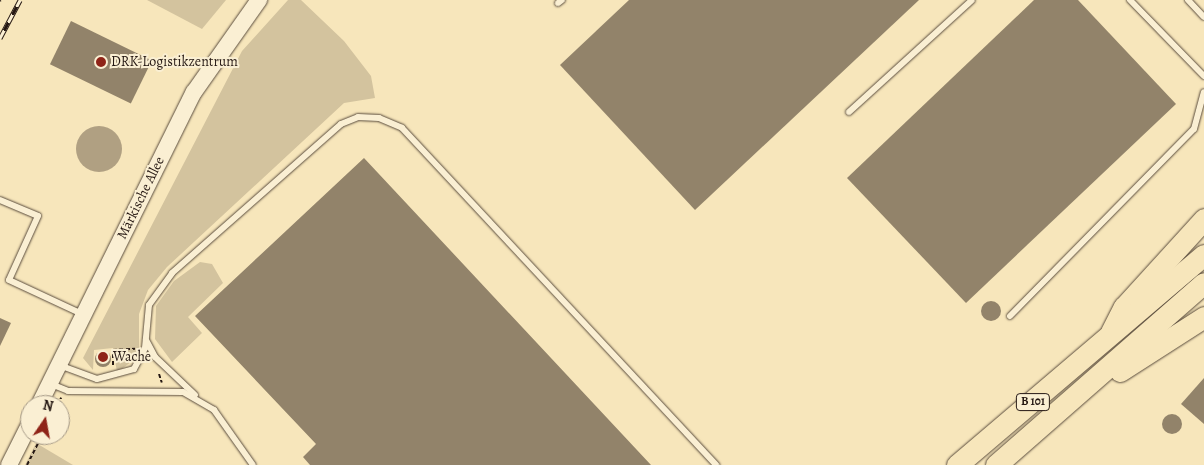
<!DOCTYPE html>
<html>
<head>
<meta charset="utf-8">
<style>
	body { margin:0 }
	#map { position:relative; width:1204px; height:465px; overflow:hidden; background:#f7e6bb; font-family:Alegreya,serif }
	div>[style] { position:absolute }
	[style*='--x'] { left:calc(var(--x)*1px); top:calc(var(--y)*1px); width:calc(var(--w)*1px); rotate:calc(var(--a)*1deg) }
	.green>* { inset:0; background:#d3c39e }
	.water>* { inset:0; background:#b0a082 }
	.round { border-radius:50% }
	.building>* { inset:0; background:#92836a; transform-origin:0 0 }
	.path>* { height:2px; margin-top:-1px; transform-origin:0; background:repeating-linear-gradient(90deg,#251813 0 4px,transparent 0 6.5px) }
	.roads { filter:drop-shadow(0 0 1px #5a4c3d) drop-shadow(0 0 1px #5a4c3d) }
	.service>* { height:6px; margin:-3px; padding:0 3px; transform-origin:3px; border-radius:3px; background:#faefd3 }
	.tertiary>* { height:16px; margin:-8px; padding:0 8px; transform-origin:8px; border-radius:8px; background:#faefd3 }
	.trunk>* { height:21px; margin:-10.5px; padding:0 10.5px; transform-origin:10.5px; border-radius:10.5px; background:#f7e6bb }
	.rail>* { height:5px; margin-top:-2.5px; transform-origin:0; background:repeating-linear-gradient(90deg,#faefd3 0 9px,#251813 0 18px); box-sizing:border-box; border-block:1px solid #251813 }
	.dots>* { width:14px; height:14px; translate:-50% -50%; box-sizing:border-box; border:2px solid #faefd3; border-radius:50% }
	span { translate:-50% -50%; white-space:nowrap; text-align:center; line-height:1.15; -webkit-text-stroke:4px #faefd3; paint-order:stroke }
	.shield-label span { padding:1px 4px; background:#faefd3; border:1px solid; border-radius:4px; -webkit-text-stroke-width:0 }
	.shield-label { font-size:12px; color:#251813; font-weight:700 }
	.poi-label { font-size:14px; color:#251813 }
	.left { translate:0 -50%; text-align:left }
	.street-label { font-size:14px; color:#251813 }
	.north { position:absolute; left:20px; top:395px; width:50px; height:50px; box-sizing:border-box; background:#faefd3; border:1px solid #a59986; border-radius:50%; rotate:12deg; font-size:14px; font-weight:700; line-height:20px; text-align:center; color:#251813 }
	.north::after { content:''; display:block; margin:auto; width:18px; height:22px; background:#8f2418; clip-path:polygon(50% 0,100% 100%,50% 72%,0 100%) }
</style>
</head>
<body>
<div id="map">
	<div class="green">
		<i style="clip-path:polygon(147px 0,226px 0,202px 29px)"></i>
		<i style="clip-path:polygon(288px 0,301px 0,344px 41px,371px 76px,375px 98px,344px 103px,167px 267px,148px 290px,139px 314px,139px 348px,134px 360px,117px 372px,113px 348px,94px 350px,93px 370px,83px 358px,242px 51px)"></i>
		<i style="clip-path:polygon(200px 262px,212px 264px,223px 283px,188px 317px,202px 333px,172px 362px,155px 339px,156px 306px,174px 281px)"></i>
		<i style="clip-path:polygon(36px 443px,73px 465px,25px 465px)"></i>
	</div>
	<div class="water">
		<i class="round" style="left:76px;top:126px;width:46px;height:46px"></i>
	</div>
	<div class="building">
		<i style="clip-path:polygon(629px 0,919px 0,695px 210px,560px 65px)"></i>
		<i style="clip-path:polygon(1034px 0,1078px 0,1176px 104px,966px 303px,847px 178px)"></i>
		<i style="left:71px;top:21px;width:90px;height:48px;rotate:26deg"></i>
		<i style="clip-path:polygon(364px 158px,651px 465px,310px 465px,303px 457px,316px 444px,195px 316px)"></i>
		<i class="round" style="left:981px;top:301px;width:20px;height:20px"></i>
		<i style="clip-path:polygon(0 318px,11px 323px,0 346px)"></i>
		<i class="round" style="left:95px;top:351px;width:16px;height:16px"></i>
		<i style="clip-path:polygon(1204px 378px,1204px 424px,1181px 404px)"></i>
		<i class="round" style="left:1162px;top:414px;width:20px;height:20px"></i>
	</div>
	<div class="path">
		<i style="--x:0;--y:1;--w:1;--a:-45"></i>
		<i style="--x:113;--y:365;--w:15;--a:-90"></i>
		<i style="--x:113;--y:350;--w:22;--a:-3"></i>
		<i style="--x:159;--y:374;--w:9;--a:72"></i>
		<i style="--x:58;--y:405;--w:8;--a:-67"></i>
		<i style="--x:27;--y:465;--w:34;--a:-63"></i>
	</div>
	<div class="roads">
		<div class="service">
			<i style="--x:1130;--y:0;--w:106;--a:45.8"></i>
			<i style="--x:1188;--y:0;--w:23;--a:47"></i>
			<i style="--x:558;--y:3;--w:5;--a:-37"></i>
			<i style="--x:849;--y:112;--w:166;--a:-42.3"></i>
			<i style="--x:0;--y:200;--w:41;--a:22.8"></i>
			<i style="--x:38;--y:216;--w:70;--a:114.4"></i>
			<i style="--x:9;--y:280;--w:83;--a:25"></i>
			<i style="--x:1010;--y:316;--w:262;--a:-45.5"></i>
			<i style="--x:1194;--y:129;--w:38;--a:-75"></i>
			<i style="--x:146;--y:340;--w:19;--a:62"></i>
			<i style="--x:155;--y:357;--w:55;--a:43.5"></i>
			<i style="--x:59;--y:365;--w:40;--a:20.2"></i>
			<i style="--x:97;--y:379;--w:38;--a:-15"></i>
			<i style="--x:134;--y:369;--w:24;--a:-62"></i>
			<i style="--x:145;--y:348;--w:43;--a:-84.7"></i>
			<i style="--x:149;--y:305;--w:39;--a:-54"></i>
			<i style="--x:172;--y:273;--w:225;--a:-41.4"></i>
			<i style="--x:341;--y:124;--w:18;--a:-22"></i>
			<i style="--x:358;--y:117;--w:21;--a:3"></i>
			<i style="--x:379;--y:118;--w:25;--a:23"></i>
			<i style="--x:402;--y:128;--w:461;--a:47"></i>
			<i style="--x:51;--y:384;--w:18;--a:22"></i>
			<i style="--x:68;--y:391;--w:115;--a:0.5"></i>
			<i style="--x:183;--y:392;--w:36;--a:30"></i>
			<i style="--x:214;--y:410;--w:67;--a:54.7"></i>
		</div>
		<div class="tertiary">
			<i style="--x:39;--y:405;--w:349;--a:-63.7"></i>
			<i style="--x:194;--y:92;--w:113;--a:-54.8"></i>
			<i style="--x:9;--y:465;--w:47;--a:-63.4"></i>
		</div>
		<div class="trunk">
			<i style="--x:1111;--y:332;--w:28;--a:-63"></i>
			<i style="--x:1124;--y:307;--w:119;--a:-47.7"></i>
			<i style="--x:1120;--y:371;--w:100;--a:-32.7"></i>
			<i style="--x:957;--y:465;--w:324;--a:-40.4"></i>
			<i style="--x:996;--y:465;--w:276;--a:-41.2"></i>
		</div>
	</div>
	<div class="rail">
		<i style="--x:0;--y:38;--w:43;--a:-62.2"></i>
	</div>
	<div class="dots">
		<i style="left:101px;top:62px;background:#8f2418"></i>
		<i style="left:103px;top:357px;background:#8f2418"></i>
	</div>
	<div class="shield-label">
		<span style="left:1033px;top:402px">B 101</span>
	</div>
	<div class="poi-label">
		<span class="left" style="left:111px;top:62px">DRK-Logistikzentrum</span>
		<span class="left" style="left:113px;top:357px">Wache</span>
	</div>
	<div class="street-label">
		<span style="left:141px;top:198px;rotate:-64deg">Märkische Allee</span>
	</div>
	<div class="north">N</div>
</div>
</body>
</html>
